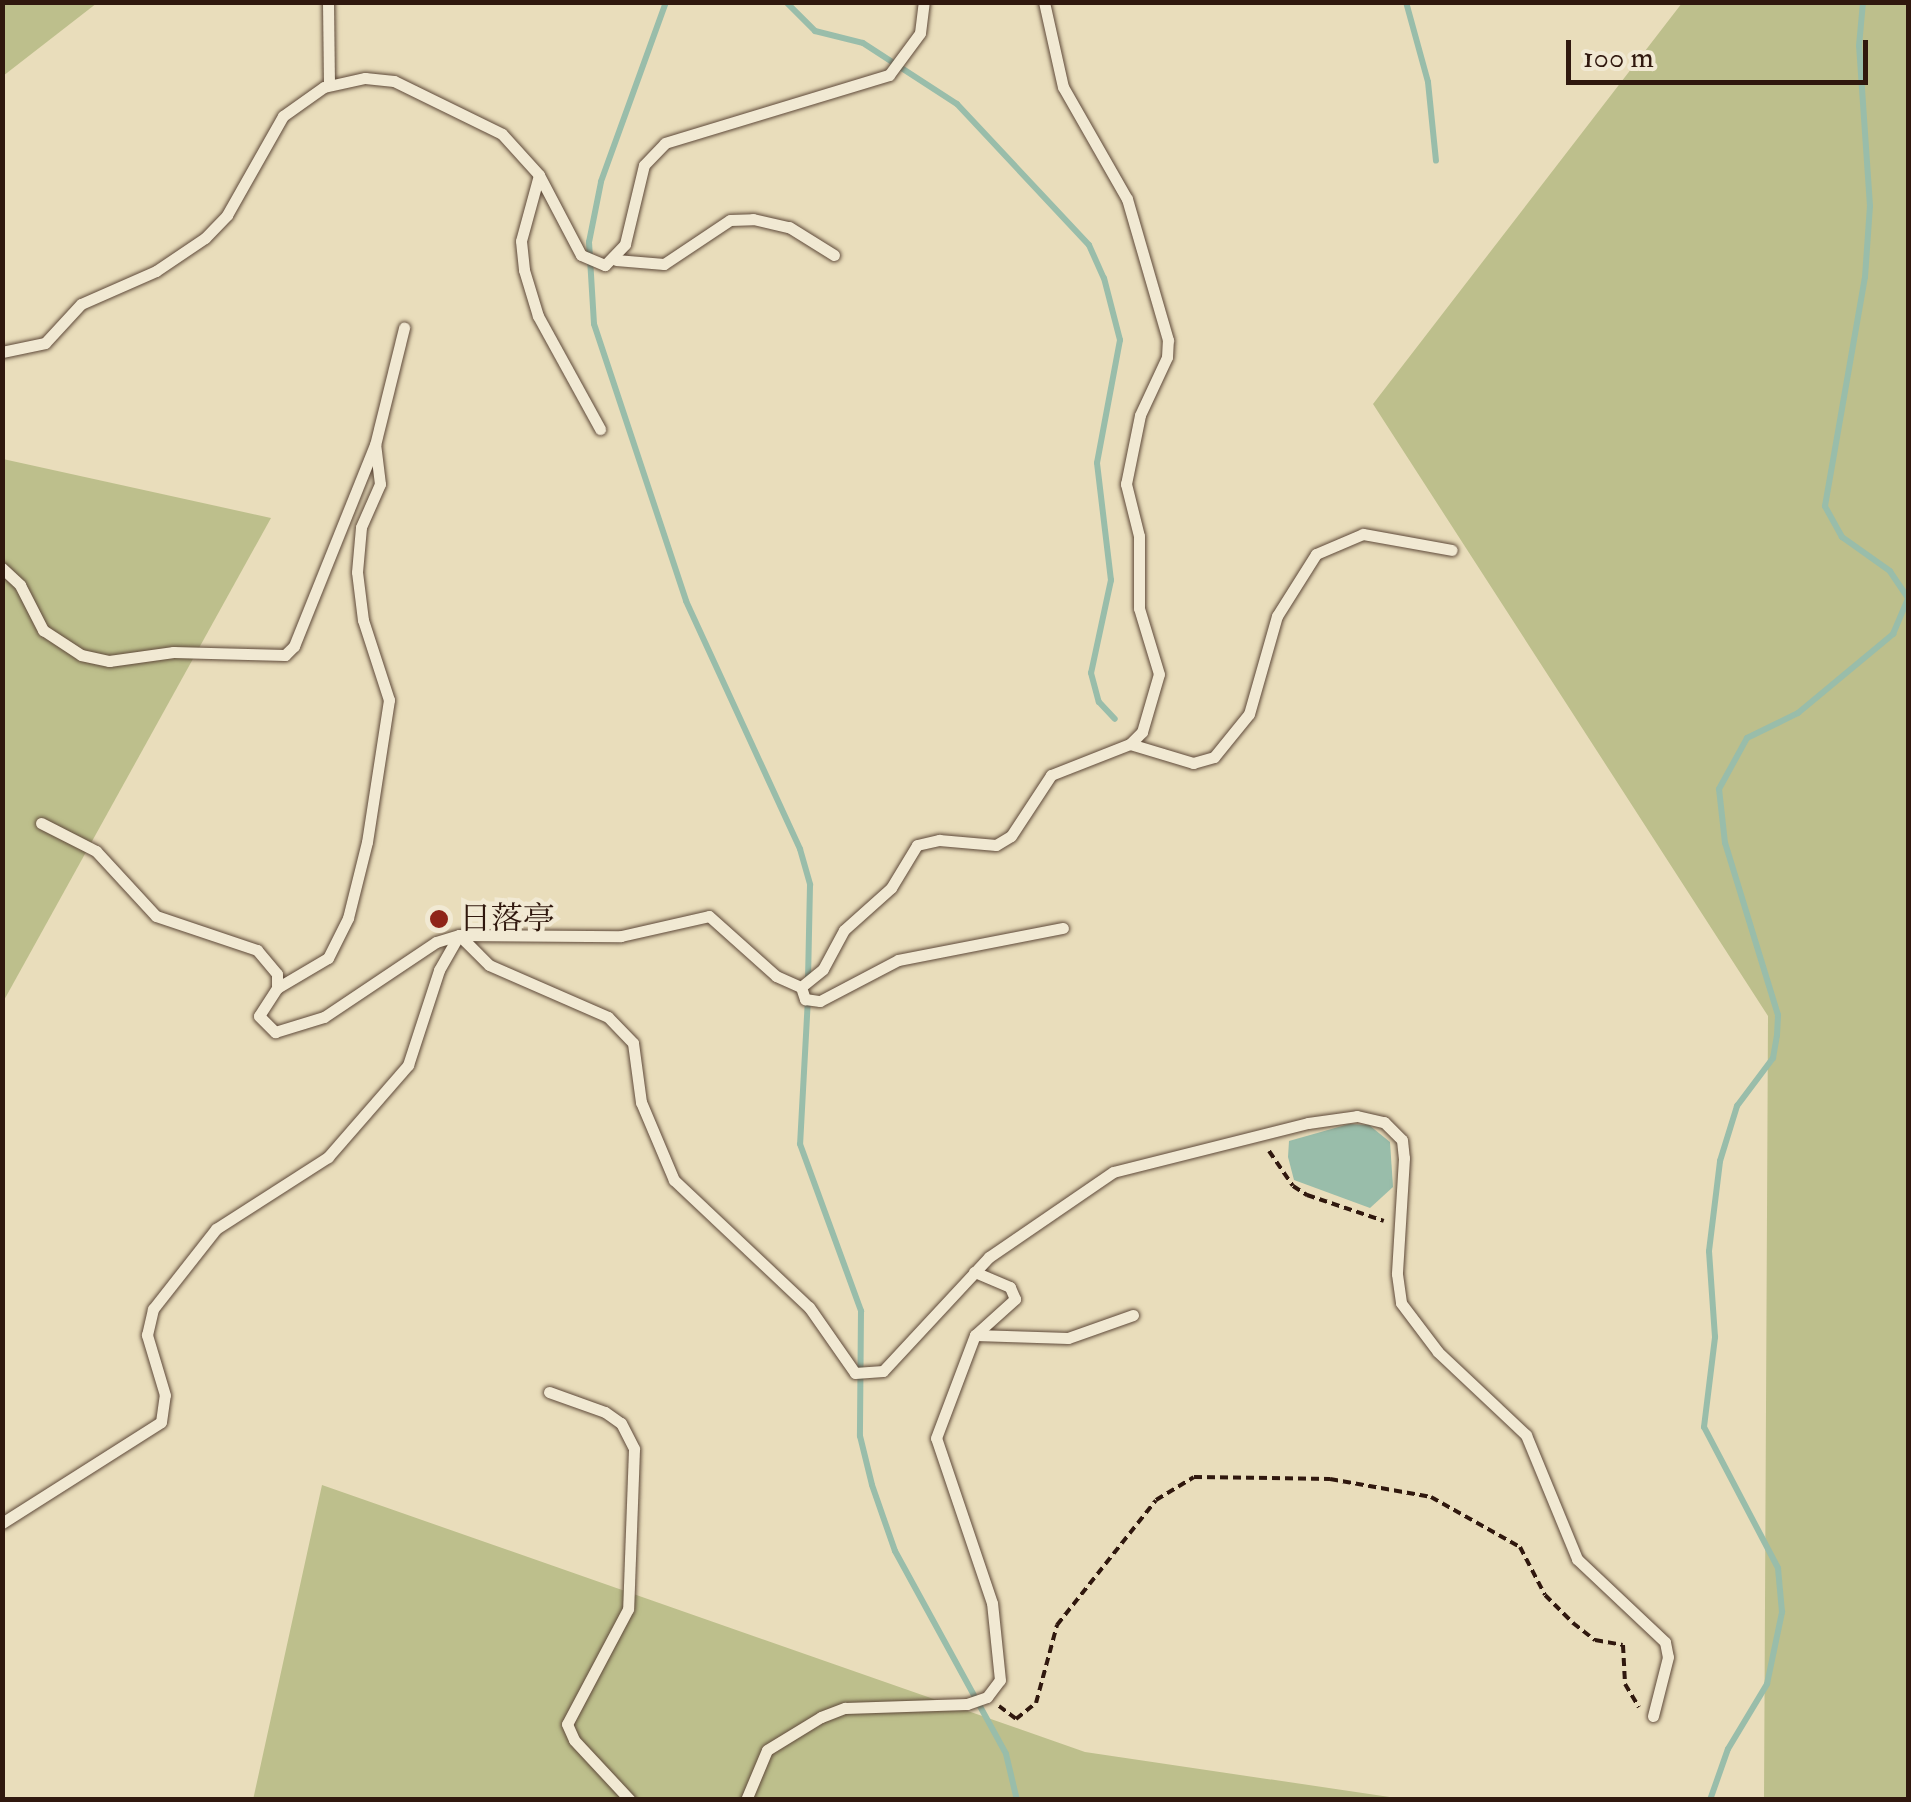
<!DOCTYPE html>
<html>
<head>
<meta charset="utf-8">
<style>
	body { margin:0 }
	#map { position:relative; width:1911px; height:1802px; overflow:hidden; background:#e9ddbb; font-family:"IM FELL Double Pica","Noto Serif TC",serif }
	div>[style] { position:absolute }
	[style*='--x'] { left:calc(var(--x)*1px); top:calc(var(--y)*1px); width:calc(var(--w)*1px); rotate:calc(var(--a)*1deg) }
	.green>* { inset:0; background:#bdbf8c }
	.water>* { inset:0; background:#99bdaa }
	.stream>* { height:6px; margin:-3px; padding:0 3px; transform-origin:3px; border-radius:3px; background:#99bdaa }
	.path>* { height:4px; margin-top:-2px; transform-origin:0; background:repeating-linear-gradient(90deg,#30180e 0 8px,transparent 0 13px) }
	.roads { filter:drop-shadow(0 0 2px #5e4939) drop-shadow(0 0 2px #5e4939) }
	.service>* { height:11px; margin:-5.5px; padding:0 5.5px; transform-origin:5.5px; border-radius:5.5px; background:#f1e9d3 }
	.dots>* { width:28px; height:28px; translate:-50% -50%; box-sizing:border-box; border:5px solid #f1e9d3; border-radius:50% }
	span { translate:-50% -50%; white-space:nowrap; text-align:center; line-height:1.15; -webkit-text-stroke:9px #f1e9d3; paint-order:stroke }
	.poi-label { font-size:32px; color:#30180e }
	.left { translate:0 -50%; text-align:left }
	.frame { position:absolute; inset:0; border:5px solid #30180e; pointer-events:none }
	.scale { position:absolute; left:1566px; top:40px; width:302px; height:45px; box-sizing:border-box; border:5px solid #30180e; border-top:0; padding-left:12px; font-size:30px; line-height:35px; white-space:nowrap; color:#30180e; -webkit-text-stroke:8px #f1e9d3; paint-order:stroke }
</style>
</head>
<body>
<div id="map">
	<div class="green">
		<i style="clip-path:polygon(3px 2px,97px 2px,97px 3px,3px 76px)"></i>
		<i style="clip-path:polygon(1682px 3px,1908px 3px,1908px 1799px,1764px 1799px,1768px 1016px,1373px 404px)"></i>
		<i style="clip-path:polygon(3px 459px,271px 518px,3px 1002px)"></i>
		<i style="clip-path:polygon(322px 1485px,1085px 1752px,1403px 1799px,253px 1800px)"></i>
	</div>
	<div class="water">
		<i style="clip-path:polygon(1349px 1124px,1369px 1125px,1390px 1142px,1393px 1187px,1370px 1208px,1294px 1180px,1288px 1157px,1289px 1141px)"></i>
	</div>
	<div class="stream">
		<i style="--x:666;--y:2;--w:191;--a:109.9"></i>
		<i style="--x:601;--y:182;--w:61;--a:101.3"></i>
		<i style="--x:589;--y:242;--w:82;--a:86.5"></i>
		<i style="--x:594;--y:324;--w:292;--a:71.6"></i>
		<i style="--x:686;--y:601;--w:273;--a:65.3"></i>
		<i style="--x:800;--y:849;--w:37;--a:74"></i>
		<i style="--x:810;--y:885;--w:96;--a:91.2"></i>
		<i style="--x:786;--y:2;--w:41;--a:45"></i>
		<i style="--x:815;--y:31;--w:49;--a:14"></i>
		<i style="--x:863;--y:43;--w:112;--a:33"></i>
		<i style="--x:957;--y:104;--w:193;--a:46.9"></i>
		<i style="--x:1089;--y:245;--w:36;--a:66"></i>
		<i style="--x:1104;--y:278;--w:64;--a:75.5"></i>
		<i style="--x:1120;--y:340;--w:125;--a:100.6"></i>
		<i style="--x:1097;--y:463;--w:118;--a:83.2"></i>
		<i style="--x:1111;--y:580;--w:95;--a:102.1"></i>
		<i style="--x:1091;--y:673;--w:30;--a:75"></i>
		<i style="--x:1099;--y:702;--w:23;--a:47"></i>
		<i style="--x:1406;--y:2;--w:83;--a:74.6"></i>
		<i style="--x:1428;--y:82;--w:79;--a:84.2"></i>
		<i style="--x:808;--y:998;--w:146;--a:93.1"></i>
		<i style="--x:800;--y:1144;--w:178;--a:69.9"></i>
		<i style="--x:861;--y:1311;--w:125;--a:90.5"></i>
		<i style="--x:860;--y:1436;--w:50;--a:76.2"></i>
		<i style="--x:872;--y:1485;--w:70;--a:70.8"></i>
		<i style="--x:895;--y:1551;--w:231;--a:61.3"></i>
		<i style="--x:1006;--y:1754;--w:47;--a:76.6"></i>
		<i style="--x:1710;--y:1800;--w:54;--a:-70.6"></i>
		<i style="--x:1728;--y:1749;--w:76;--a:-59"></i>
		<i style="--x:1767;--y:1684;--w:74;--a:-78.2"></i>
		<i style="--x:1782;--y:1612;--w:44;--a:-95.2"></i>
		<i style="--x:1778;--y:1568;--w:159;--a:-117.7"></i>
		<i style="--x:1704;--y:1427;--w:91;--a:-83"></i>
		<i style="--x:1715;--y:1337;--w:86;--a:-94"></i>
		<i style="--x:1709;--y:1251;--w:91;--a:-83"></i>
		<i style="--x:1720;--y:1161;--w:58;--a:-72.8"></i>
		<i style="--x:1737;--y:1106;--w:60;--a:-53.1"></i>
		<i style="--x:1773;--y:1058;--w:23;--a:-80"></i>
		<i style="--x:1777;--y:1035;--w:20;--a:-87"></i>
		<i style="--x:1778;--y:1015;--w:180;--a:-107.1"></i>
		<i style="--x:1725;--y:843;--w:54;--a:-96.3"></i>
		<i style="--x:1719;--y:789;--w:58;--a:-61.2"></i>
		<i style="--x:1747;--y:738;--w:57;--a:-26.1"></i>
		<i style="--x:1798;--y:713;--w:124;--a:-39.7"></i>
		<i style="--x:1893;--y:634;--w:39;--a:-67"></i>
		<i style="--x:1908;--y:598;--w:32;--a:-124"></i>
		<i style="--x:1890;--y:571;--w:59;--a:-144.7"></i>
		<i style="--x:1842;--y:537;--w:35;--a:-119"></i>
		<i style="--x:1825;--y:506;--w:232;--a:-80.1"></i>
		<i style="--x:1865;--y:277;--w:71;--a:-86"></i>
		<i style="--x:1870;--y:206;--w:160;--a:-93.9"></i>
		<i style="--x:1859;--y:46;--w:44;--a:-84.8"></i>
	</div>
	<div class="path">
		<i style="--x:1269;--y:1151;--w:42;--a:55.6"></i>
		<i style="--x:1293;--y:1186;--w:17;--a:33"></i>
		<i style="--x:1307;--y:1195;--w:81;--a:18.7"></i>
		<i style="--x:999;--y:1706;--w:21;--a:37"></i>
		<i style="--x:1016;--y:1719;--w:26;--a:-39"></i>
		<i style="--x:1036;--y:1703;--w:81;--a:-74.9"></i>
		<i style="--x:1057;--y:1625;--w:159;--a:-51.6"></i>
		<i style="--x:1156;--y:1500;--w:44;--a:-31.2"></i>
		<i style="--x:1194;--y:1477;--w:136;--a:0.8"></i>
		<i style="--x:1330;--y:1479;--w:103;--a:10.1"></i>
		<i style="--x:1431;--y:1497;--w:102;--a:29.3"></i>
		<i style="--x:1520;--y:1547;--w:54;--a:62.5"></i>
		<i style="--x:1545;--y:1595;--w:40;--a:45"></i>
		<i style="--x:1573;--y:1623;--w:28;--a:38"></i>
		<i style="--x:1595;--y:1640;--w:28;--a:10"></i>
		<i style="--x:1623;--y:1645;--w:39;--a:87"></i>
		<i style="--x:1625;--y:1684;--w:27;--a:59"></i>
	</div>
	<div class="roads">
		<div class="service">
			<i style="--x:328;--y:2;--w:83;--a:89.3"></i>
			<i style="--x:539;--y:175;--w:68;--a:105.3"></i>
			<i style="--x:521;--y:241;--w:29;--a:84"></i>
			<i style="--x:524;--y:270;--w:48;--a:73.1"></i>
			<i style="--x:538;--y:316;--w:129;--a:61.2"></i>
			<i style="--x:616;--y:260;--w:48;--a:4.8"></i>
			<i style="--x:664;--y:264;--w:79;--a:-33.7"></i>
			<i style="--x:730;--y:220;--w:23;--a:-2"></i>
			<i style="--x:753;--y:219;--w:37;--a:13"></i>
			<i style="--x:789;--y:227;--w:53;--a:31.9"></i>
			<i style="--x:2;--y:352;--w:44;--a:-11.8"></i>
			<i style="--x:45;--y:343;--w:53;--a:-47.3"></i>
			<i style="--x:81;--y:304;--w:82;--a:-23.7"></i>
			<i style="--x:156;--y:271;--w:59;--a:-34"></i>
			<i style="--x:205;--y:238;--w:32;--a:-46"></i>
			<i style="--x:227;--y:215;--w:114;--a:-60.5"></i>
			<i style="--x:283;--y:116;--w:50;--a:-35.3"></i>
			<i style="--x:324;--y:87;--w:42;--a:-12.4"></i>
			<i style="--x:365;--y:78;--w:29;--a:6"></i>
			<i style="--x:394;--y:81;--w:120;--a:26.1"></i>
			<i style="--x:502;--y:134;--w:55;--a:47.9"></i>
			<i style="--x:539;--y:175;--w:90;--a:62.3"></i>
			<i style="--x:581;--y:255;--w:26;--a:23"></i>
			<i style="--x:605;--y:265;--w:29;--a:-46"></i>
			<i style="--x:625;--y:244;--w:81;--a:-76.5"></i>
			<i style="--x:644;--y:165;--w:30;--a:-46"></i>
			<i style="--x:665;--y:143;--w:234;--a:-16.9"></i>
			<i style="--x:889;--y:75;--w:52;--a:-53.6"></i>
			<i style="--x:920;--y:33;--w:31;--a:-83"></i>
			<i style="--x:2;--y:568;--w:25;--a:43"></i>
			<i style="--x:20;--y:585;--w:51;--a:62.9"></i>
			<i style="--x:43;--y:630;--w:45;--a:33.3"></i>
			<i style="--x:81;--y:655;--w:29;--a:12"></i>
			<i style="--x:109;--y:661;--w:65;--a:-8"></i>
			<i style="--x:173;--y:652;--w:112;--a:1.5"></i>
			<i style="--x:285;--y:655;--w:13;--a:-45"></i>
			<i style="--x:294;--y:646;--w:217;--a:-68.1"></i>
			<i style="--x:375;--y:445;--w:121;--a:-76.1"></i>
			<i style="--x:1130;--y:744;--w:66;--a:16.8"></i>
			<i style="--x:1193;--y:763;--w:22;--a:-16"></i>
			<i style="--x:1214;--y:757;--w:55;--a:-50.9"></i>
			<i style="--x:1249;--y:714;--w:102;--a:-74.1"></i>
			<i style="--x:1277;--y:616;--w:73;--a:-57.8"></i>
			<i style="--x:1316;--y:554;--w:51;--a:-23.1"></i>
			<i style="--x:1363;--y:534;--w:90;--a:10.2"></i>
			<i style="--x:41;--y:823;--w:62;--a:27"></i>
			<i style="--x:96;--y:851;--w:88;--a:47.3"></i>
			<i style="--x:156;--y:916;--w:107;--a:18.6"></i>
			<i style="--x:257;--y:950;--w:31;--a:50"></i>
			<i style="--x:277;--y:974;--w:14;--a:90"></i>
			<i style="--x:277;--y:988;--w:33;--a:123"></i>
			<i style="--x:259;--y:1016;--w:23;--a:45"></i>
			<i style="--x:275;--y:1032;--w:51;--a:-17"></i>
			<i style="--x:324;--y:1017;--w:135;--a:-33.8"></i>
			<i style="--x:436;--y:942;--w:24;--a:-17"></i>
			<i style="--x:459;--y:935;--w:42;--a:45"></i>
			<i style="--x:489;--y:965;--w:130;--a:23.6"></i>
			<i style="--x:608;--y:1017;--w:36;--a:46"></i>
			<i style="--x:633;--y:1043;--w:60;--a:82.3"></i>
			<i style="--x:641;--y:1102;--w:85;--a:67.1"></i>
			<i style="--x:674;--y:1180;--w:185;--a:43.3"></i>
			<i style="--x:809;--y:1307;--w:80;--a:55.1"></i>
			<i style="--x:855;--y:1373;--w:28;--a:-4"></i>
			<i style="--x:883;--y:1371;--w:156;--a:-47.1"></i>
			<i style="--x:989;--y:1257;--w:150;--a:-34.4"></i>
			<i style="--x:1113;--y:1172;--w:201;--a:-14.1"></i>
			<i style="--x:1308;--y:1123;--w:49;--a:-8.1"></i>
			<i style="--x:1357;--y:1116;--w:28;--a:13"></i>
			<i style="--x:1384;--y:1122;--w:25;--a:45"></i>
			<i style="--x:1402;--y:1140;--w:18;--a:84"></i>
			<i style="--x:1404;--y:1158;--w:116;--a:93.5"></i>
			<i style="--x:1397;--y:1274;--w:29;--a:82"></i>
			<i style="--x:1401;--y:1303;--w:61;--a:52.9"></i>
			<i style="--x:1438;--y:1352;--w:121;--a:43.3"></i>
			<i style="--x:1526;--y:1435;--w:134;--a:67.6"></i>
			<i style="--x:1577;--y:1559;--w:121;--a:43.3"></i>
			<i style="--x:1665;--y:1642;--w:15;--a:79"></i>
			<i style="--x:1668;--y:1657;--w:61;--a:104.3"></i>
			<i style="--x:801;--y:987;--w:13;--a:72"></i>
			<i style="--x:805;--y:999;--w:15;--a:8"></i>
			<i style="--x:820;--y:1001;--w:88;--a:-27.7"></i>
			<i style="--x:898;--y:960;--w:168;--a:-11"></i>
			<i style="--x:277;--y:988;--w:59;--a:-30.5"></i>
			<i style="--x:328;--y:958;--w:45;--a:-63.4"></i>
			<i style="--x:348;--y:918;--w:78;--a:-76"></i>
			<i style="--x:367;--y:842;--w:144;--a:-81.2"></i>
			<i style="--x:389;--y:700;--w:84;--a:-108"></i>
			<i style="--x:363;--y:620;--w:48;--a:-97.1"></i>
			<i style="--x:357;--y:572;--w:45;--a:-84.9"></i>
			<i style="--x:361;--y:527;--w:47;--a:-66.2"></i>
			<i style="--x:380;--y:484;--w:39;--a:-97"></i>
			<i style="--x:975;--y:1335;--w:93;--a:1.8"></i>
			<i style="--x:1068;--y:1338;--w:69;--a:-19.5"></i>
			<i style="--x:549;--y:1392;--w:59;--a:19.7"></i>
			<i style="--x:605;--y:1412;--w:19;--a:35"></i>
			<i style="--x:621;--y:1423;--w:29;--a:63"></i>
			<i style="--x:634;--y:1449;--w:160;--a:92.1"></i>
			<i style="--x:628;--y:1609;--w:130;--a:117.9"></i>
			<i style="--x:567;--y:1724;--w:17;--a:66"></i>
			<i style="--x:574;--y:1740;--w:82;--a:47"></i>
			<i style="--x:2;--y:1523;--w:188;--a:-32.4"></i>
			<i style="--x:161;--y:1422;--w:27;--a:-82"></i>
			<i style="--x:165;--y:1395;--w:63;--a:-106.7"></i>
			<i style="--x:147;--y:1335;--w:27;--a:-77"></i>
			<i style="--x:153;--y:1309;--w:102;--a:-51.8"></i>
			<i style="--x:216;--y:1229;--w:133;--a:-32.7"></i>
			<i style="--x:328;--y:1157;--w:122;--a:-49"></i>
			<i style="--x:408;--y:1065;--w:100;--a:-71.9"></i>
			<i style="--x:439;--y:970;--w:40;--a:-60.3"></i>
			<i style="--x:459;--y:935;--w:162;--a:0.4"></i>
			<i style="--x:621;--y:936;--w:90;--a:-12.8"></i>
			<i style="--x:709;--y:916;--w:90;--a:41.8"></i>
			<i style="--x:776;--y:976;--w:27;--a:24"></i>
			<i style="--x:801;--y:987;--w:28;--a:-39"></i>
			<i style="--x:823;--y:969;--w:44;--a:-61.7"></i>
			<i style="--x:844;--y:930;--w:63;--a:-41.8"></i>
			<i style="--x:891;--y:888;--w:50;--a:-58.8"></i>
			<i style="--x:917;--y:845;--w:23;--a:-13"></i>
			<i style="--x:939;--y:840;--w:57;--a:5"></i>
			<i style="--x:996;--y:845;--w:17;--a:-31"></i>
			<i style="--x:1011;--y:836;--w:73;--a:-56.7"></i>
			<i style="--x:1051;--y:775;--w:85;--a:-21.4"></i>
			<i style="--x:1130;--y:744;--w:17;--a:-45"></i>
			<i style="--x:1142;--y:732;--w:60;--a:-73.7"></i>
			<i style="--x:1159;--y:674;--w:69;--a:-106.9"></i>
			<i style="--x:1139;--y:608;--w:72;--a:-90"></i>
			<i style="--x:1139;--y:536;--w:54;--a:-104"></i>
			<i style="--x:1126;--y:484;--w:70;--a:-78.5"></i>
			<i style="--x:1140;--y:415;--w:64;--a:-65"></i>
			<i style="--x:1167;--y:357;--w:17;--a:-87"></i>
			<i style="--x:1168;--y:340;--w:147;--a:-106.2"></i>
			<i style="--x:1127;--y:199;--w:129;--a:-119.7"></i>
			<i style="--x:1063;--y:87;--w:87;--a:-102.6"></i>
			<i style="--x:746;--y:1800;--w:54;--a:-67.2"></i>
			<i style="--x:767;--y:1750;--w:63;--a:-31.4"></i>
			<i style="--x:821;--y:1717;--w:26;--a:-21"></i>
			<i style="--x:845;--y:1708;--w:122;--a:-1.9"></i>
			<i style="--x:967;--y:1704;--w:21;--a:-19"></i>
			<i style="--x:987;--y:1697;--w:21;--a:-53"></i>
			<i style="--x:1000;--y:1680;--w:77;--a:-95.9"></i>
			<i style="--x:992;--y:1603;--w:174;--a:-108.7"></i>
			<i style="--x:936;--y:1438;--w:110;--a:-69.3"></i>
			<i style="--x:975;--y:1335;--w:54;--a:-42"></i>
			<i style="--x:1015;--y:1299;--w:13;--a:-113"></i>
			<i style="--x:1010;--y:1287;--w:39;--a:-157"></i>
		</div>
	</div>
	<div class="dots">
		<i style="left:439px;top:919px;background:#8f2418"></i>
	</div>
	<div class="poi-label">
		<span class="left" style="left:459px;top:919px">日落亭</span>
	</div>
	<div class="frame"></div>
	<div class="scale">100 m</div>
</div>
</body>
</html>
